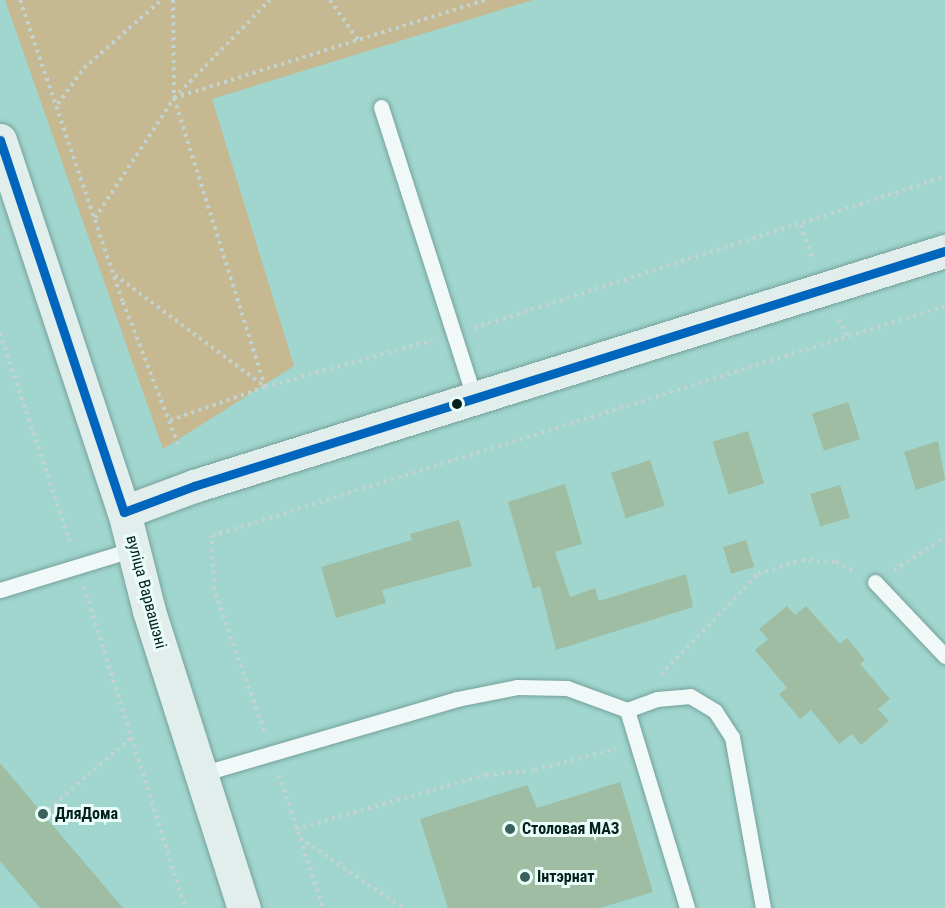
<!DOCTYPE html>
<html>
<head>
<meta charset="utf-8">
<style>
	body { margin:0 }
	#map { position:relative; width:945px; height:908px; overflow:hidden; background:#a0d6ce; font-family:"Roboto Condensed",sans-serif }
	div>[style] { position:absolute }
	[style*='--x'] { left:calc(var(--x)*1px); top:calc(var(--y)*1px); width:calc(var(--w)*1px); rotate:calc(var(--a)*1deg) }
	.green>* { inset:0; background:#c6b890 }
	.building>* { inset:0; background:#9ebda3; transform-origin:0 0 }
	.path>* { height:4px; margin-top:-2px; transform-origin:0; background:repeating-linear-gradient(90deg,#c2d3d1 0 3px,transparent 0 7.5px) }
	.roads { filter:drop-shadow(0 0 2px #75a19b) drop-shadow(0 0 2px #75a19b) }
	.lane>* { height:15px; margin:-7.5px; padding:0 7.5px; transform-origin:7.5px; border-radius:7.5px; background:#f1f9f8 }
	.secondary>* { height:33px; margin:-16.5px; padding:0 16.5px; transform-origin:16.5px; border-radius:16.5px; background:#e1eeec }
	.bus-1>* { height:9px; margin:-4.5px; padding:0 4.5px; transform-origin:4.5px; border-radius:4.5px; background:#0065bd }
	.dots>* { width:16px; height:16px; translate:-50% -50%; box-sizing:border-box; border:3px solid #ebfdf9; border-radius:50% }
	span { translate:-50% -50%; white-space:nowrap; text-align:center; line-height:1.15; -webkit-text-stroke:6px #ebfdf9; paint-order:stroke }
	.street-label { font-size:16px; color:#01211d }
	.poi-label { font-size:16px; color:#01211d; font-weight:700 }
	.left { translate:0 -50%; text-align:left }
</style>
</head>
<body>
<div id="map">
	<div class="green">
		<i style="clip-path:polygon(5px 0,533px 0,212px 99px,294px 366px,163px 449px)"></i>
	</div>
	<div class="building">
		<i style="left:848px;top:402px;width:39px;height:38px;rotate:72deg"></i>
		<i style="left:748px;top:431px;width:55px;height:37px;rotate:73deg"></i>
		<i style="clip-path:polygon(938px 441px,945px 480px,916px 490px,904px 452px)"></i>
		<i style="left:650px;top:460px;width:48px;height:41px;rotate:72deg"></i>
		<i style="clip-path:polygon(565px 484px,582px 544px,555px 552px,570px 597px,595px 588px,599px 601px,686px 574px,693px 607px,556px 650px,540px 586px,533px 589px,508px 502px)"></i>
		<i style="left:840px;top:485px;width:34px;height:31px;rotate:73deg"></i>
		<i style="clip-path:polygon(459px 520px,472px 566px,382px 590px,386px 603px,336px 618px,321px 567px,412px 540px,410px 534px)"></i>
		<i style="left:746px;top:540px;width:28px;height:24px;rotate:73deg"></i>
		<i style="clip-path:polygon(787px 606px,795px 615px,806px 606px,840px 644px,847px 638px,865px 660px,860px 664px,890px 699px,878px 709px,889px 721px,861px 745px,852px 734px,839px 744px,811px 710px,800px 719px,779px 694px,787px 688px,755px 650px,768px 639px,759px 629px)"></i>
		<i style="clip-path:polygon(0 763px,43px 814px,123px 908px,40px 908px,0 861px)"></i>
		<i style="clip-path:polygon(620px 782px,653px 892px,600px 908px,448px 908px,420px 819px,527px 785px,537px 808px)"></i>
	</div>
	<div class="path">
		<i style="--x:20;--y:0;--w:319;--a:71.2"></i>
		<i style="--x:123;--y:302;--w:152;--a:68.8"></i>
		<i style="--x:173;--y:0;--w:98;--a:89.4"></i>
		<i style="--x:174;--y:98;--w:303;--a:72.5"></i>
		<i style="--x:265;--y:387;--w:174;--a:-15.6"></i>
		<i style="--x:330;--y:0;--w:49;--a:55"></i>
		<i style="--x:174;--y:98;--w:326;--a:-17.5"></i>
		<i style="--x:58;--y:104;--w:44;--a:-54.2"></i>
		<i style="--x:84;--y:68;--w:103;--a:-41.4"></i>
		<i style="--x:95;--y:218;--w:144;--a:-56.6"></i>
		<i style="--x:174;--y:98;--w:137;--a:-45.6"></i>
		<i style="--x:801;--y:225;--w:36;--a:71"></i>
		<i style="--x:115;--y:275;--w:187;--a:36.7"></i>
		<i style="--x:265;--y:387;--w:103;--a:160.7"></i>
		<i style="--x:839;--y:319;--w:19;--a:65"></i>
		<i style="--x:474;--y:328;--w:495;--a:-17.8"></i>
		<i style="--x:0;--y:333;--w:220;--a:71.5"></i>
		<i style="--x:894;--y:570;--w:61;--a:-32.9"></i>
		<i style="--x:84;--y:587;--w:337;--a:72.5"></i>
		<i style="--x:661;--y:675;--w:140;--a:-46.2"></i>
		<i style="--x:758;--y:574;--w:46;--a:-17.7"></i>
		<i style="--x:802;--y:560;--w:34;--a:3"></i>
		<i style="--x:836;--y:562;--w:20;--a:27"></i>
		<i style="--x:264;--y:731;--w:151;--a:-109.4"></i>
		<i style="--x:214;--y:589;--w:53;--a:-92.2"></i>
		<i style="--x:212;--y:536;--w:768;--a:-17.42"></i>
		<i style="--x:279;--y:775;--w:140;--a:71.7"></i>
		<i style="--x:43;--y:814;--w:118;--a:-40.9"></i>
		<i style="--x:296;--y:829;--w:198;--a:-15.9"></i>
		<i style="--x:486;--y:775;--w:49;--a:-5.8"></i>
		<i style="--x:535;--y:770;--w:84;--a:-14.5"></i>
		<i style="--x:300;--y:838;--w:125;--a:34.2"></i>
	</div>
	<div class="roads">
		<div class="lane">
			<i style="--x:381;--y:107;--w:307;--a:72.2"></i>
			<i style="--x:875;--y:582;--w:102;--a:46.6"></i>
			<i style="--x:0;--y:590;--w:140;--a:-17"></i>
			<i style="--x:627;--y:710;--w:32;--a:-20"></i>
			<i style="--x:657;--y:699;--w:33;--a:-5"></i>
			<i style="--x:690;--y:696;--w:29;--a:31"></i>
			<i style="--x:715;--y:711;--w:31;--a:57"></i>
			<i style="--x:732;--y:737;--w:174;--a:79.7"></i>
			<i style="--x:201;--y:774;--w:267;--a:-16.3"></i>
			<i style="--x:457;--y:699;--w:61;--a:-11.3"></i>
			<i style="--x:517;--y:687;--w:50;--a:1.1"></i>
			<i style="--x:567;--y:688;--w:64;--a:20.1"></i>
			<i style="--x:627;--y:710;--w:207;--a:73.1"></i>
		</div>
		<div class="secondary">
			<i style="--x:0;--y:140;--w:392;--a:71.6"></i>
			<i style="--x:124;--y:512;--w:102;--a:75.8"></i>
			<i style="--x:149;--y:611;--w:312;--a:72.3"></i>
			<i style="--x:124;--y:512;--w:75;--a:-20.4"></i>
			<i style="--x:194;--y:486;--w:787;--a:-17.38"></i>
		</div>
	</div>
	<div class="bus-1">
		<i style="--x:0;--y:140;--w:392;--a:71.6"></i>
		<i style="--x:124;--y:512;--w:75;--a:-20.4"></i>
		<i style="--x:194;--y:486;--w:787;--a:-17.38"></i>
	</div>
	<div class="dots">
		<i style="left:457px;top:404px;background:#01211d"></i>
		<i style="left:43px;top:814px;background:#39605b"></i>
		<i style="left:510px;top:829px;background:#39605b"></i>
		<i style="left:525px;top:877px;background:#39605b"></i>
	</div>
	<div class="street-label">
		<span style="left:146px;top:592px;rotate:75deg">вуліца Варвашэні</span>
	</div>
	<div class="poi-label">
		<span class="left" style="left:55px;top:814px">ДляДома</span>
		<span class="left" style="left:522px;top:829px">Столовая МАЗ</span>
		<span class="left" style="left:537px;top:877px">Інтэрнат</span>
	</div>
</div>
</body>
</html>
